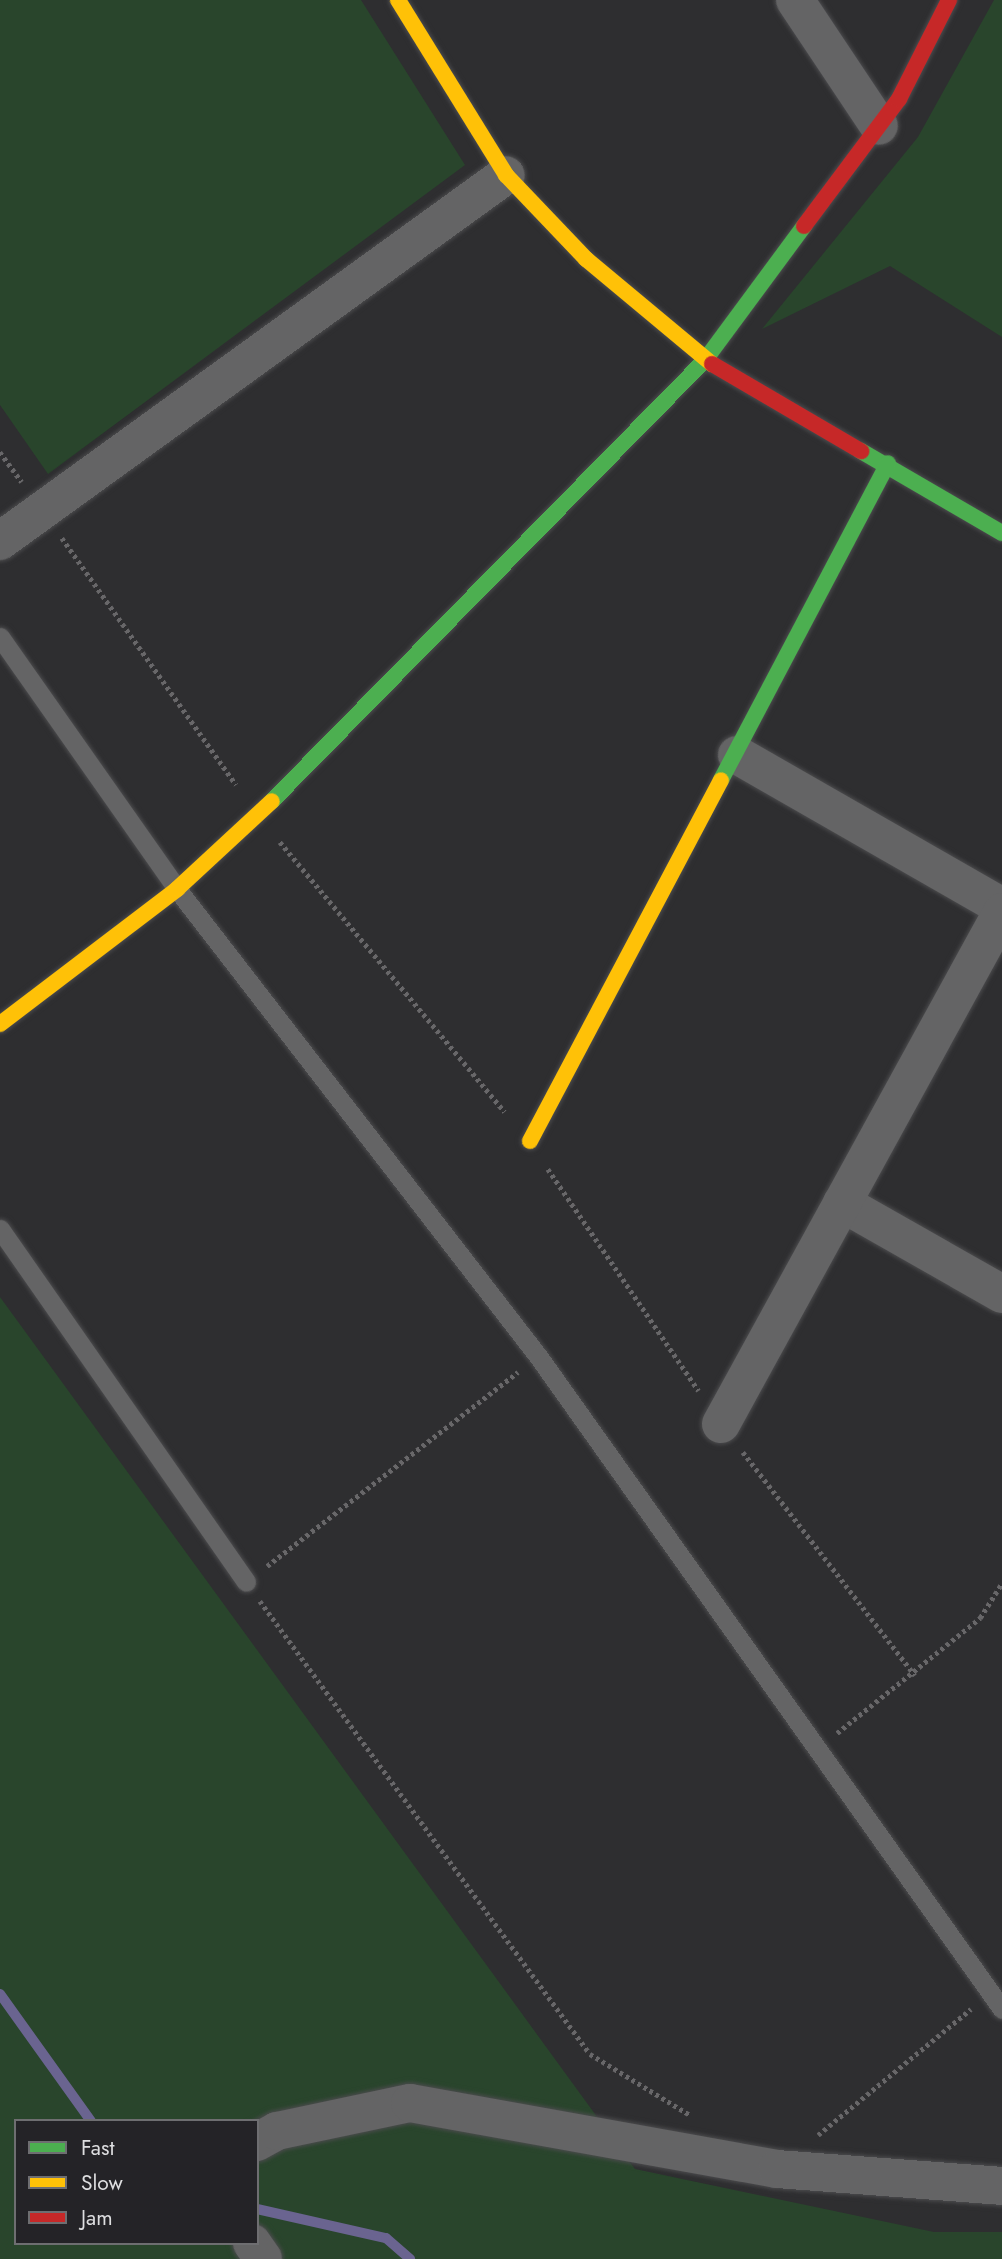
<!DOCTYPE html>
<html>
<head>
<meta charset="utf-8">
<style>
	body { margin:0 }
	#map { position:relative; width:1002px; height:2259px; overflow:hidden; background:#2e2e30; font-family:Jost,sans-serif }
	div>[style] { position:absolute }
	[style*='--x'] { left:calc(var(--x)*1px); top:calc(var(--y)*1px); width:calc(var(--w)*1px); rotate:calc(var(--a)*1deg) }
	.green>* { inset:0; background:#29452c }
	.stream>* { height:10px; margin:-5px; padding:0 5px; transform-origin:5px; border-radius:5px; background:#6a6490 }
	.path>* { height:4.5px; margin-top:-2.25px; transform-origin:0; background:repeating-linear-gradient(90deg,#686769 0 3.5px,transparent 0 7px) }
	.roads { filter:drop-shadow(0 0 2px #4b4b4d) drop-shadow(0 0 2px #4b4b4d) }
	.lane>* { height:19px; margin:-9.5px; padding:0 9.5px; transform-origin:9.5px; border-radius:9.5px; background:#646465 }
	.street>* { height:38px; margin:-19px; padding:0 19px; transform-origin:19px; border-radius:19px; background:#646465 }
	.fast>* { height:16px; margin:-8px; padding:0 8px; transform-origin:8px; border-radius:8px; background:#4caf50 }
	.slow>* { height:16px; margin:-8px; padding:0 8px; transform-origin:8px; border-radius:8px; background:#ffc107 }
	.jam>* { height:16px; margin:-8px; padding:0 8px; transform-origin:8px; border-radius:8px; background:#c62828 }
	span { translate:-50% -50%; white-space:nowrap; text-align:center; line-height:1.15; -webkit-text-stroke:7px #242327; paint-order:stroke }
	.legend { position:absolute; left:14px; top:2119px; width:245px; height:126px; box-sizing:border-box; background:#242327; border:2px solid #6e6e71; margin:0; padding:9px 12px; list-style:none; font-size:21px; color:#dedee0 }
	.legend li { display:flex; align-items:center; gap:14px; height:35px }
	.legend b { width:35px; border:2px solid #6e6e71 }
</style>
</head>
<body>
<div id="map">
	<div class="green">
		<i style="clip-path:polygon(0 0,361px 0,465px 165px,48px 474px,0 405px)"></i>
		<i style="clip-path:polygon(994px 0,1002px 0,1002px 337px,890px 266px,762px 329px,918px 137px)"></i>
		<i style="clip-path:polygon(evenodd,0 1297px,635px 2169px,934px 2232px,1002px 2232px,1002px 2259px,0 2259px,0 1297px,16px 2121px,257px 2121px,257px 2243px,16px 2243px,16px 2121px)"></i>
	</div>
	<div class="stream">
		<i style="--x:0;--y:1994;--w:156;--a:54.4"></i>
		<i style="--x:257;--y:2209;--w:132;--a:12.7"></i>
		<i style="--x:386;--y:2238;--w:32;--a:41"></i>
	</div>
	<div class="path">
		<i style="--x:0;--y:452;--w:37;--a:54"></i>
		<i style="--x:62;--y:538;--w:302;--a:54.8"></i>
		<i style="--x:280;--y:842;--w:351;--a:50.2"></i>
		<i style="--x:548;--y:1169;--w:268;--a:55.8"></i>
		<i style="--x:743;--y:1452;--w:282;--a:52.4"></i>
		<i style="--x:267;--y:1566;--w:317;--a:-37.7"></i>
		<i style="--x:260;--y:1601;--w:560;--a:53.93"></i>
		<i style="--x:590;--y:2054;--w:117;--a:31.4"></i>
		<i style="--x:837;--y:1733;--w:184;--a:-38.8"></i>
		<i style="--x:980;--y:1618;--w:41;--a:-57.8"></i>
		<i style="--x:818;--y:2135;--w:198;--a:-39.5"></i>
	</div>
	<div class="roads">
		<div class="lane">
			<i style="--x:0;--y:637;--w:308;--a:54.9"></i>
			<i style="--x:177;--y:889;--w:590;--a:52.3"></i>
			<i style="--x:538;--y:1356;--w:801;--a:54.6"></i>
			<i style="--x:0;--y:1229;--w:430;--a:55.1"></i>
		</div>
		<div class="street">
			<i style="--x:795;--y:0;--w:151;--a:56.3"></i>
			<i style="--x:0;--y:541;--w:624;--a:-35.88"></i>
			<i style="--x:737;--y:755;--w:305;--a:29.8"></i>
			<i style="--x:842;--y:1203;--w:184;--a:29.6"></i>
			<i style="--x:721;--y:1424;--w:584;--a:-61.24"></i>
			<i style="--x:257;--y:2142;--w:23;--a:-29"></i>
			<i style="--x:277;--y:2131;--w:136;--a:-11.9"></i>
			<i style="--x:410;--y:2103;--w:373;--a:10.2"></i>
			<i style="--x:777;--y:2169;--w:226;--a:4.3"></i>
			<i style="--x:252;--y:2243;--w:19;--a:55"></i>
		</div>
		<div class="fast">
			<i style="--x:861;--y:451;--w:163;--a:30.2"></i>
			<i style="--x:721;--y:780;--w:358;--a:-62.2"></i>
			<i style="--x:272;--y:801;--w:618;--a:-45.52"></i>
			<i style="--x:705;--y:360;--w:167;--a:-53.5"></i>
		</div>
		<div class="slow">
			<i style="--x:398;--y:0;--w:206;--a:58.3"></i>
			<i style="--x:506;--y:175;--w:116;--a:46.4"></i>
			<i style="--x:586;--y:259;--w:164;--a:39.8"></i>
			<i style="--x:0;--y:1024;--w:223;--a:-37.3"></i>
			<i style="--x:177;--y:889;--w:129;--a:-42.8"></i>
			<i style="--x:530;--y:1141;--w:408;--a:-62.1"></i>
		</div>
		<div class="jam">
			<i style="--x:804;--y:226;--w:159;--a:-53.2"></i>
			<i style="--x:899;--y:99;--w:111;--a:-63.2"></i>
			<i style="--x:712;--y:364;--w:173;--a:30.3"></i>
		</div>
	</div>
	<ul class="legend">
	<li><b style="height:9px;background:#4caf50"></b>Fast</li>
	<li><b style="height:9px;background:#ffc107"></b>Slow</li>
	<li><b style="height:9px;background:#c62828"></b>Jam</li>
	</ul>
</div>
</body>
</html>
